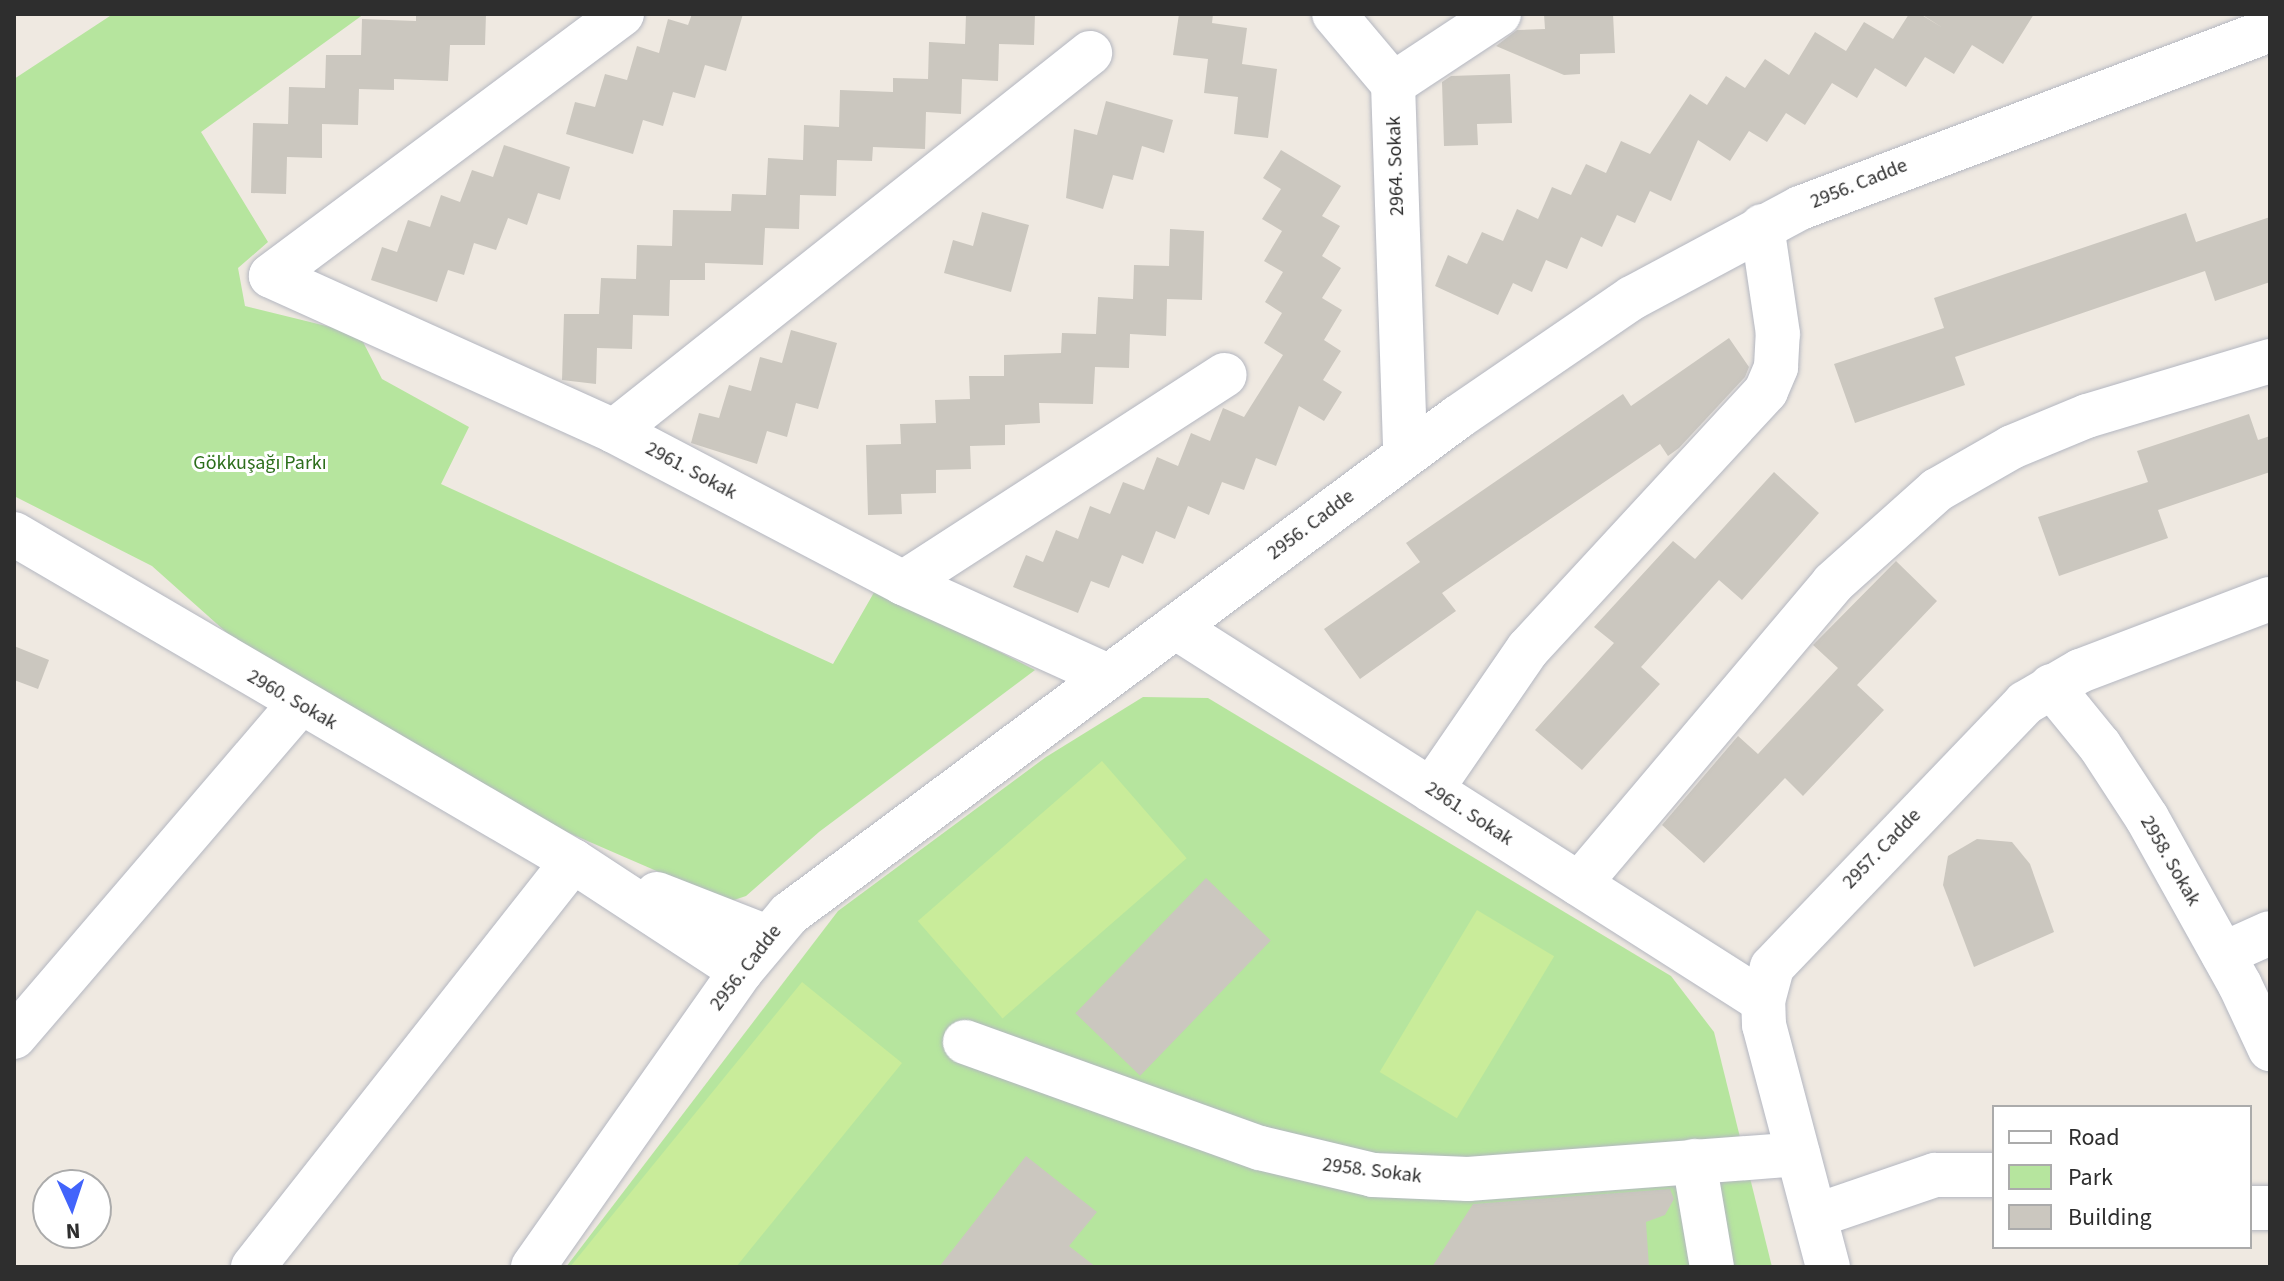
<!DOCTYPE html>
<html>
<head>
<meta charset="utf-8">
<style>
	body { margin:0 }
	#map { position:relative; width:2284px; height:1281px; overflow:hidden; background:#efe9e1; font-family:"Source Sans 3",sans-serif }
	div>[style] { position:absolute }
	[style*='--x'] { left:calc(var(--x)*1px); top:calc(var(--y)*1px); width:calc(var(--w)*1px); rotate:calc(var(--a)*1deg) }
	.green>* { inset:0; background:#b6e59e }
	.pitch>* { inset:0; background:#c9ec9a; transform-origin:0 0 }
	.building>* { inset:0; background:#cbc7bf; transform-origin:0 0 }
	.roads { filter:drop-shadow(0 0 2px #b4b7c1) drop-shadow(0 0 2px #b4b7c1) }
	.minor>* { height:44px; margin:-22px; padding:0 22px; transform-origin:22px; border-radius:22px; background:#fff }
	span { translate:-50% -50%; white-space:nowrap; text-align:center; line-height:1.15; -webkit-text-stroke:6px #fff; paint-order:stroke }
	.street-label { font-size:20px; color:#2e2e2e }
	.park-label { font-size:20px; color:#2c6e1b }
	.frame { position:absolute; inset:0; border:16px solid #2e2e2e; pointer-events:none }
	.legend { position:absolute; left:1992px; top:1105px; width:260px; height:144px; box-sizing:border-box; background:#fff; border:2px solid #ababab; margin:0; padding:10px 14px; list-style:none; font-size:24px; color:#2e2e2e }
	.legend li { display:flex; align-items:center; gap:16px; height:40px }
	.legend b { width:40px; border:2px solid #ababab }
	.north { position:absolute; left:32px; top:1169px; width:80px; height:80px; box-sizing:border-box; background:#fff; border:2px solid #ababab; border-radius:50%; rotate:177deg; font-size:22px; font-weight:700; line-height:32px; text-align:center; color:#2e2e2e }
	.north::after { content:''; display:block; margin:auto; width:28px; height:36px; background:#4264fb; clip-path:polygon(50% 0,100% 100%,50% 72%,0 100%) }
</style>
</head>
<body>
<div id="map">
	<div class="green">
		<i style="clip-path:polygon(113px 14px,364px 14px,201px 132px,268px 242px,238px 268px,245px 306px,359px 334px,382px 379px,469px 427px,441px 484px,833px 664px,876px 589px,1035px 670px,819px 832px,746px 896px,728px 902px,502px 804px,282px 682px,152px 566px,14px 496px,14px 79px)"></i>
		<i style="clip-path:polygon(1143px 697px,1208px 698px,1671px 976px,1714px 1032px,1772px 1267px,566px 1267px,838px 911px,1046px 757px)"></i>
	</div>
	<div class="pitch">
		<i style="left:1102px;top:761px;width:129px;height:244px;rotate:49deg"></i>
		<i style="left:1477px;top:910px;width:90px;height:189px;rotate:31deg"></i>
		<i style="clip-path:polygon(802px 982px,902px 1063px,749px 1251px,736px 1267px,570px 1267px)"></i>
	</div>
	<div class="building">
		<i style="clip-path:polygon(416px 14px,486px 14px,485px 45px,450px 45px,448px 81px,394px 79px,394px 90px,359px 89px,358px 125px,322px 124px,322px 158px,287px 157px,286px 194px,251px 193px,253px 123px,288px 124px,289px 87px,325px 88px,326px 55px,361px 55px,362px 19px,416px 21px)"></i>
		<i style="clip-path:polygon(692px 14px,743px 14px,726px 71px,705px 65px,695px 98px,673px 92px,663px 126px,643px 120px,633px 154px,566px 134px,575px 102px,595px 107px,605px 74px,627px 80px,637px 46px,659px 53px,668px 19px,688px 25px)"></i>
		<i style="clip-path:polygon(966px 14px,1035px 14px,1034px 45px,999px 44px,998px 81px,962px 79px,961px 114px,926px 112px,925px 149px,873px 147px,872px 161px,837px 160px,836px 196px,800px 195px,799px 229px,765px 228px,763px 265px,705px 263px,705px 280px,670px 280px,669px 316px,633px 315px,632px 349px,597px 348px,596px 384px,562px 380px,564px 314px,599px 314px,601px 278px,636px 279px,637px 245px,672px 246px,673px 210px,731px 211px,732px 194px,766px 195px,768px 158px,803px 160px,804px 125px,839px 127px,840px 90px,893px 92px,893px 78px,928px 79px,929px 42px,965px 44px)"></i>
		<i style="clip-path:polygon(1179px 14px,1213px 14px,1212px 23px,1247px 28px,1242px 64px,1277px 69px,1268px 138px,1234px 134px,1238px 97px,1204px 93px,1208px 59px,1173px 55px)"></i>
		<i style="clip-path:polygon(1544px 14px,1613px 14px,1615px 53px,1580px 54px,1580px 74px,1564px 75px,1496px 46px,1517px 30px,1545px 29px)"></i>
		<i style="clip-path:polygon(1909px 14px,1920px 14px,1943px 28px,1921px 14px,2034px 14px,2003px 64px,1972px 45px,1954px 74px,1925px 57px,1906px 87px,1875px 68px,1857px 98px,1832px 83px,1805px 125px,1786px 113px,1767px 142px,1749px 131px,1730px 161px,1698px 140px,1671px 201px,1650px 191px,1635px 223px,1617px 215px,1602px 247px,1581px 237px,1567px 269px,1546px 260px,1532px 292px,1513px 283px,1498px 315px,1435px 286px,1448px 255px,1467px 264px,1482px 232px,1503px 241px,1517px 209px,1538px 219px,1552px 187px,1571px 195px,1586px 164px,1606px 173px,1621px 141px,1650px 154px,1690px 94px,1707px 105px,1726px 76px,1745px 88px,1765px 59px,1789px 75px,1815px 32px,1846px 51px,1864px 22px,1893px 39px)"></i>
		<i style="clip-path:polygon(1510px 74px,1512px 123px,1477px 124px,1478px 145px,1444px 146px,1442px 82px,1451px 76px)"></i>
		<i style="clip-path:polygon(1106px 101px,1173px 120px,1164px 153px,1142px 146px,1133px 180px,1113px 175px,1103px 209px,1066px 198px,1074px 129px,1097px 135px)"></i>
		<i style="clip-path:polygon(504px 145px,570px 167px,560px 200px,538px 193px,527px 225px,508px 218px,496px 250px,474px 243px,464px 275px,448px 270px,437px 302px,371px 280px,382px 247px,397px 252px,408px 220px,430px 227px,441px 195px,460px 202px,472px 170px,493px 177px)"></i>
		<i style="clip-path:polygon(1281px 150px,1341px 186px,1322px 216px,1340px 226px,1322px 256px,1341px 268px,1322px 298px,1342px 310px,1324px 340px,1341px 351px,1323px 380px,1342px 392px,1324px 421px,1299px 406px,1276px 466px,1256px 458px,1244px 490px,1222px 482px,1209px 515px,1188px 506px,1175px 539px,1156px 531px,1143px 564px,1122px 555px,1109px 588px,1091px 581px,1078px 613px,1013px 587px,1026px 555px,1043px 562px,1056px 530px,1078px 539px,1090px 506px,1110px 514px,1123px 482px,1144px 490px,1157px 457px,1178px 466px,1191px 433px,1210px 441px,1223px 408px,1244px 417px,1283px 355px,1264px 343px,1282px 313px,1265px 302px,1283px 272px,1264px 261px,1282px 231px,1262px 219px,1281px 189px,1263px 178px)"></i>
		<i style="clip-path:polygon(982px 212px,1029px 225px,1011px 292px,944px 273px,953px 240px,973px 246px)"></i>
		<i style="clip-path:polygon(2186px 213px,2196px 242px,2270px 217px,2270px 282px,2215px 301px,2205px 271px,2065px 319px,1955px 357px,1965px 385px,1855px 423px,1834px 364px,1944px 328px,1934px 298px)"></i>
		<i style="clip-path:polygon(1170px 229px,1204px 231px,1202px 300px,1167px 299px,1166px 336px,1130px 334px,1129px 368px,1095px 367px,1093px 404px,1039px 403px,1040px 423px,1005px 425px,1005px 445px,970px 446px,971px 469px,936px 470px,936px 493px,901px 494px,902px 514px,868px 515px,866px 445px,901px 444px,900px 424px,936px 423px,935px 400px,970px 399px,969px 376px,1004px 376px,1004px 355px,1061px 353px,1062px 333px,1096px 334px,1098px 297px,1133px 299px,1134px 265px,1169px 266px)"></i>
		<i style="clip-path:polygon(791px 330px,837px 343px,818px 409px,796px 403px,787px 437px,767px 431px,757px 464px,691px 443px,699px 413px,719px 418px,729px 385px,751px 391px,760px 357px,782px 363px)"></i>
		<i style="clip-path:polygon(1729px 338px,1749px 367px,1745px 377px,1679px 448px,1668px 456px,1660px 444px,1442px 593px,1456px 611px,1360px 679px,1324px 629px,1420px 562px,1406px 543px,1623px 394px,1631px 406px)"></i>
		<i style="clip-path:polygon(2249px 414px,2258px 440px,2270px 436px,2270px 472px,2158px 510px,2168px 538px,2059px 576px,2038px 517px,2148px 482px,2137px 451px)"></i>
		<i style="clip-path:polygon(1774px 472px,1819px 513px,1742px 600px,1719px 580px,1641px 667px,1660px 684px,1582px 770px,1535px 730px,1614px 643px,1594px 627px,1673px 541px,1695px 559px)"></i>
		<i style="clip-path:polygon(1896px 561px,1937px 601px,1857px 685px,1884px 710px,1803px 796px,1785px 778px,1704px 863px,1662px 825px,1738px 736px,1758px 754px,1838px 668px,1813px 645px)"></i>
		<i style="clip-path:polygon(14px 646px,49px 660px,38px 689px,14px 680px)"></i>
		<i style="clip-path:polygon(1977px 839px,2012px 842px,2030px 864px,2054px 932px,1974px 967px,1943px 885px,1948px 856px)"></i>
		<i style="left:1206px;top:878px;width:90px;height:188px;rotate:44deg"></i>
		<i style="clip-path:polygon(1026px 1156px,1097px 1212px,1069px 1246px,1096px 1267px,939px 1267px)"></i>
		<i style="clip-path:polygon(1670px 1189px,1674px 1199px,1665px 1215px,1646px 1222px,1649px 1267px,1432px 1267px,1473px 1204px)"></i>
	</div>
	<div class="roads">
		<div class="minor">
			<i style="--x:622;--y:14;--w:438;--a:143.3"></i>
			<i style="--x:271;--y:276;--w:376;--a:24.3"></i>
			<i style="--x:614;--y:431;--w:327;--a:27.7"></i>
			<i style="--x:903;--y:583;--w:225;--a:24.4"></i>
			<i style="--x:1334;--y:14;--w:92;--a:49.9"></i>
			<i style="--x:1393;--y:84;--w:371;--a:88.1"></i>
			<i style="--x:1393;--y:84;--w:127;--a:-33.4"></i>
			<i style="--x:614;--y:431;--w:608;--a:-38.45"></i>
			<i style="--x:14;--y:534;--w:648;--a:30.33"></i>
			<i style="--x:573;--y:861;--w:201;--a:33.2"></i>
			<i style="--x:903;--y:583;--w:383;--a:-32.9"></i>
			<i style="--x:1175;--y:627;--w:697;--a:32.46"></i>
			<i style="--x:2051;--y:686;--w:77;--a:50.8"></i>
			<i style="--x:2100;--y:746;--w:86;--a:56.9"></i>
			<i style="--x:2147;--y:818;--w:191;--a:60.9"></i>
			<i style="--x:2240;--y:985;--w:71;--a:64.9"></i>
			<i style="--x:1431;--y:790;--w:171;--a:-55.5"></i>
			<i style="--x:1528;--y:649;--w:351;--a:-47.3"></i>
			<i style="--x:1766;--y:391;--w:26;--a:-67"></i>
			<i style="--x:1776;--y:367;--w:33;--a:-87"></i>
			<i style="--x:1778;--y:334;--w:109;--a:-98.4"></i>
			<i style="--x:1579;--y:884;--w:394;--a:-49.8"></i>
			<i style="--x:1833;--y:583;--w:140;--a:-41.8"></i>
			<i style="--x:1937;--y:490;--w:86;--a:-29.8"></i>
			<i style="--x:2012;--y:447;--w:81;--a:-22.5"></i>
			<i style="--x:2087;--y:416;--w:191;--a:-16.7"></i>
			<i style="--x:657;--y:894;--w:118;--a:21.4"></i>
			<i style="--x:2223;--y:954;--w:51;--a:-24.1"></i>
			<i style="--x:14;--y:1037;--w:438;--a:-49.4"></i>
			<i style="--x:965;--y:1042;--w:313;--a:19.8"></i>
			<i style="--x:1260;--y:1148;--w:116;--a:13.4"></i>
			<i style="--x:1373;--y:1175;--w:95;--a:2.4"></i>
			<i style="--x:1468;--y:1179;--w:331;--a:-4.3"></i>
			<i style="--x:1694;--y:1161;--w:108;--a:80.4"></i>
			<i style="--x:2250;--y:1208;--w:20;--a:0"></i>
			<i style="--x:1815;--y:1216;--w:127;--a:-18.9"></i>
			<i style="--x:1935;--y:1175;--w:59;--a:0"></i>
			<i style="--x:253;--y:1267;--w:517;--a:-51.76"></i>
			<i style="--x:533;--y:1267;--w:362;--a:-54.9"></i>
			<i style="--x:741;--y:971;--w:75;--a:-49.9"></i>
			<i style="--x:789;--y:914;--w:833;--a:-36.61"></i>
			<i style="--x:1458;--y:417;--w:211;--a:-34.4"></i>
			<i style="--x:1632;--y:298;--w:191;--a:-28.2"></i>
			<i style="--x:1800;--y:208;--w:503;--a:-20.74"></i>
			<i style="--x:1828;--y:1267;--w:250;--a:-104.8"></i>
			<i style="--x:1764;--y:1025;--w:24;--a:-92"></i>
			<i style="--x:1763;--y:1001;--w:35;--a:-75"></i>
			<i style="--x:1772;--y:967;--w:366;--a:-46.2"></i>
			<i style="--x:2025;--y:703;--w:64;--a:-30.2"></i>
			<i style="--x:2080;--y:671;--w:203;--a:-20.8"></i>
		</div>
	</div>
	<div class="street-label">
		<span style="left:1396px;top:166px;rotate:-92deg">2964. Sokak</span>
		<span style="left:1859px;top:184px;rotate:-22deg">2956. Cadde</span>
		<span style="left:691px;top:471px;rotate:28deg">2961. Sokak</span>
		<span style="left:1311px;top:525px;rotate:-37deg">2956. Cadde</span>
		<span style="left:292px;top:700px;rotate:30deg">2960. Sokak</span>
		<span style="left:1469px;top:814px;rotate:33deg">2961. Sokak</span>
		<span style="left:1882px;top:849px;rotate:-46deg">2957. Cadde</span>
		<span style="left:2170px;top:861px;rotate:60deg">2958. Sokak</span>
		<span style="left:746px;top:968px;rotate:-52deg">2956. Cadde</span>
		<span style="left:1372px;top:1171px;rotate:7deg">2958. Sokak</span>
	</div>
	<div class="park-label">
		<span style="left:260px;top:463px">Gökkuşağı Parkı</span>
	</div>
	<div class="frame"></div>
	<ul class="legend">
	<li><b style="height:10px;background:#fff"></b>Road</li>
	<li><b style="height:22px;background:#b6e59e"></b>Park</li>
	<li><b style="height:22px;background:#cbc7bf"></b>Building</li>
	</ul>
	<div class="north">N</div>
</div>
</body>
</html>
